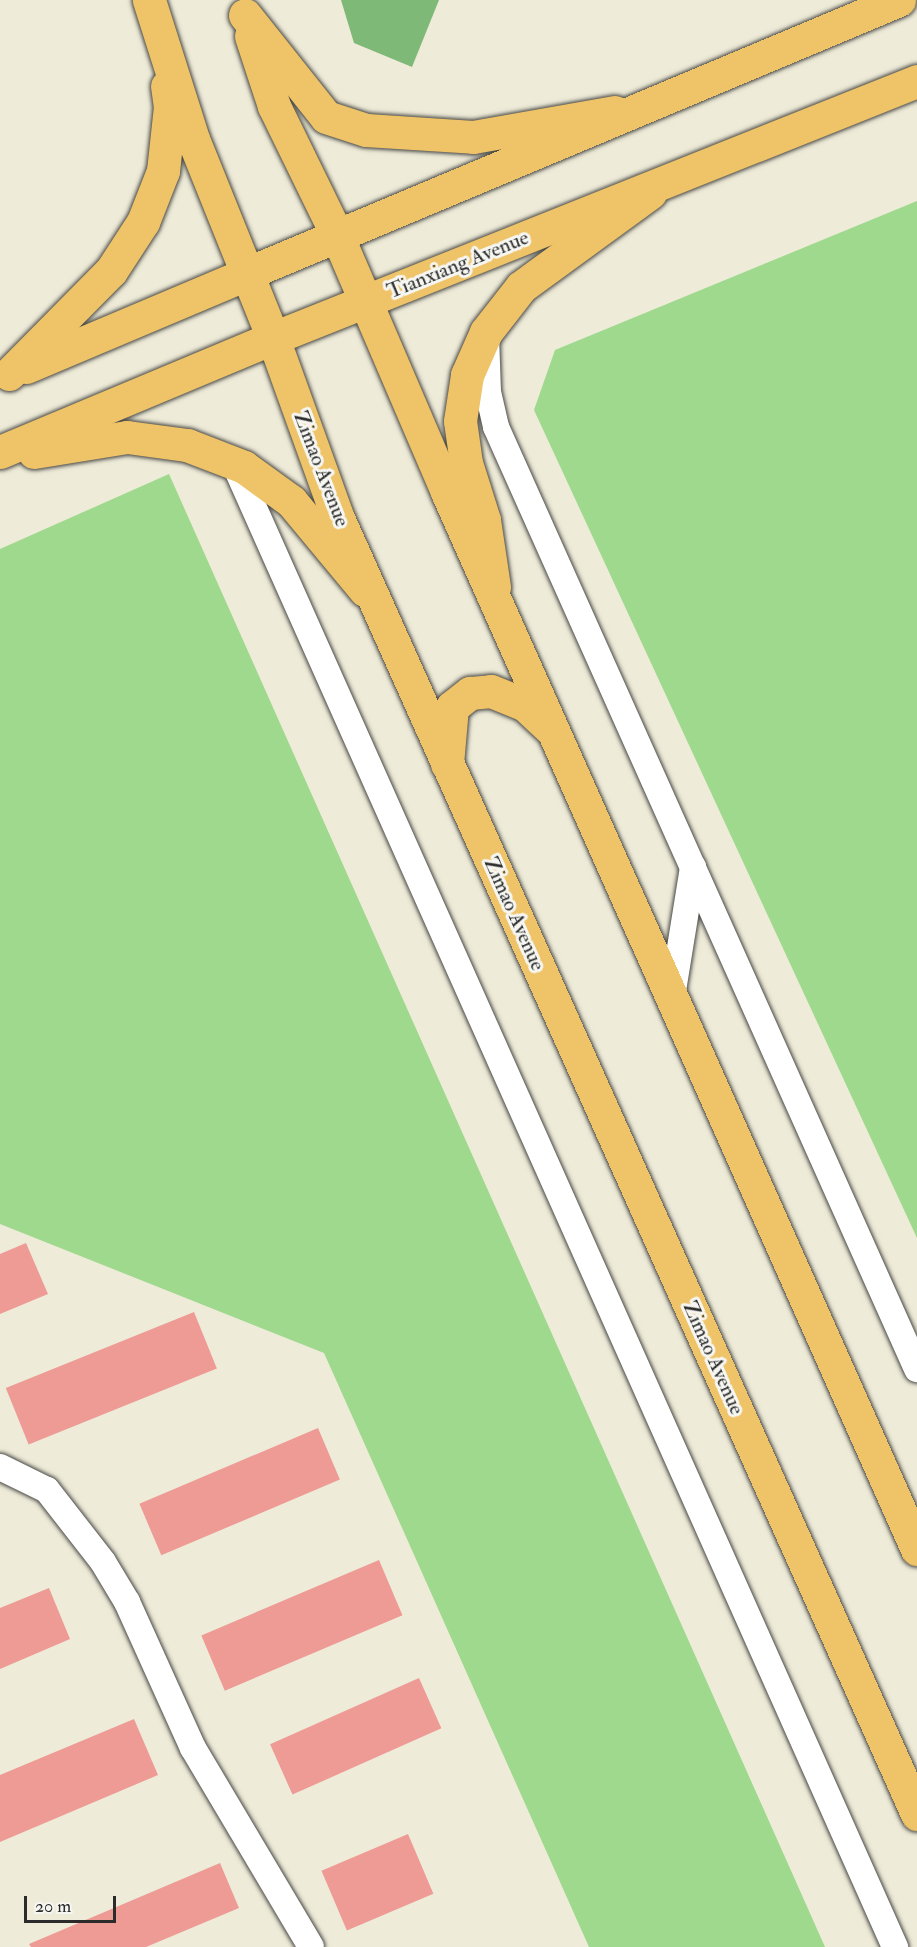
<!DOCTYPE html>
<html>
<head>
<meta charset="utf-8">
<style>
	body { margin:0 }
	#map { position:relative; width:917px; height:1947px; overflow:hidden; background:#eeebd8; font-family:"IM FELL Double Pica",serif }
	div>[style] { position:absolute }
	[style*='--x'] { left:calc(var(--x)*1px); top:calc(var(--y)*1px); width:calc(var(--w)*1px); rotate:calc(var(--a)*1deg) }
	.green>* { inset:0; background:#9ed98d }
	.forest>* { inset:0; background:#7eb978 }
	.building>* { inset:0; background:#ee9b96; transform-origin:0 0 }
	.roads { filter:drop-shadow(0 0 2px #484845) drop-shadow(0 0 2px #484845) }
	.street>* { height:26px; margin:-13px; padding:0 13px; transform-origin:13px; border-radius:13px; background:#fff }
	.primary>* { height:33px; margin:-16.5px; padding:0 16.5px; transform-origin:16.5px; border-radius:16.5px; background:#efc469 }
	.highway>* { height:33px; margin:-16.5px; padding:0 16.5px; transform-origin:16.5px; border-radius:16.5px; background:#efc469 }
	span { translate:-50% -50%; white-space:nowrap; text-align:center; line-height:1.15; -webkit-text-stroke:6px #f6f6f2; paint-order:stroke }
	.street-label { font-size:21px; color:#2b2b2b }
	.scale { position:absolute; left:24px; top:1896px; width:92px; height:27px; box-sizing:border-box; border:3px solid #2b2b2b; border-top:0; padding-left:8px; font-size:18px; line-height:21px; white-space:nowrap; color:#2b2b2b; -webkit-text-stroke:4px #f6f6f2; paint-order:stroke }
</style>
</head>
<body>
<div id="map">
	<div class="green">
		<i style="clip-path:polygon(917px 201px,917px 1238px,534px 410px,555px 350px)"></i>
		<i style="clip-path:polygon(169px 474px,825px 1947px,589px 1947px,324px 1353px,0 1224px,0 549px)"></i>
	</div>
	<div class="forest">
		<i style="clip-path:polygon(341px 0,439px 0,412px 67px,354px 43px)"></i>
	</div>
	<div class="building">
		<i style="clip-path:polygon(26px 1243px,48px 1294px,0 1314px,0 1254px)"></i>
		<i style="left:194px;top:1312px;width:61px;height:203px;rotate:68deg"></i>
		<i style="left:318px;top:1428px;width:56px;height:194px;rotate:67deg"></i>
		<i style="left:379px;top:1560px;width:60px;height:193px;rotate:67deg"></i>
		<i style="clip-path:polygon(49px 1588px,70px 1639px,0 1669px,0 1608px)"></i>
		<i style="left:419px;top:1678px;width:55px;height:163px;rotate:66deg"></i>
		<i style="clip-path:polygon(134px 1719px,158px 1775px,0 1842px,0 1775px)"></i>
		<i style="left:408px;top:1834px;width:65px;height:94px;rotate:67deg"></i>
		<i style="clip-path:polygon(220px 1863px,239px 1908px,146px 1947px,31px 1947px,29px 1944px)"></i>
	</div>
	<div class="roads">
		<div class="street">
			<i style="--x:486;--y:335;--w:57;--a:88"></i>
			<i style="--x:488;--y:392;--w:36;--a:77"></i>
			<i style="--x:496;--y:427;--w:1032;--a:65.92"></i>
			<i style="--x:234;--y:463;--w:1625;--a:65.99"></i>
			<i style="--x:672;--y:997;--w:132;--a:-80.8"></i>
			<i style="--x:0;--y:1467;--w:52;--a:26.1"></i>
			<i style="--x:47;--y:1490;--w:91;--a:52.1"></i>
			<i style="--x:103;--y:1562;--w:47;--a:59"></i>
			<i style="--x:127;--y:1602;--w:160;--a:65.7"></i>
			<i style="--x:193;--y:1748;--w:231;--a:59.3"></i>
		</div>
		<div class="primary">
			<i style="--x:245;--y:15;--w:130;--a:51.5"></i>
			<i style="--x:326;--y:117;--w:42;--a:18"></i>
			<i style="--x:366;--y:130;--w:107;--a:3.7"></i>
			<i style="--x:473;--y:137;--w:144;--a:-10"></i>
			<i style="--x:251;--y:36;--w:74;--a:71.8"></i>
			<i style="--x:274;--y:106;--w:144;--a:64"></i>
			<i style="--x:26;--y:367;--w:241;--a:-22.9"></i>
			<i style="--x:9;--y:374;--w:145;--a:-45.3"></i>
			<i style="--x:111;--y:271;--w:59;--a:-56.9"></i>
			<i style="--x:143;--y:222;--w:55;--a:-68.6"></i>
			<i style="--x:163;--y:171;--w:64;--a:-83.8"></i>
			<i style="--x:170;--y:107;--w:21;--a:-98"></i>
			<i style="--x:0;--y:452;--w:296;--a:-22.7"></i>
			<i style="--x:273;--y:338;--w:214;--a:-111.9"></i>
			<i style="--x:193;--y:139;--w:146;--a:-107.6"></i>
			<i style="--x:34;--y:452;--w:94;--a:-9.2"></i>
			<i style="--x:127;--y:437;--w:61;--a:7.6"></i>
			<i style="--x:187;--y:445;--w:61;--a:21.1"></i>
			<i style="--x:244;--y:467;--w:58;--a:35.9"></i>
			<i style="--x:291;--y:501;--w:116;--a:50.3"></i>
			<i style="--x:494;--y:587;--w:68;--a:-98.5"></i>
			<i style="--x:484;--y:520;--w:60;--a:-107.5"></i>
			<i style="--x:466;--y:463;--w:42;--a:-98.1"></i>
			<i style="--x:460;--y:421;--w:47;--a:-81.3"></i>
			<i style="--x:467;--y:375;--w:47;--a:-66.2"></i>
			<i style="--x:486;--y:332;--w:57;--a:-52.1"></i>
			<i style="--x:521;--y:287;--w:160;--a:-36.1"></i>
			<i style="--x:447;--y:764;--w:57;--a:-85"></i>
			<i style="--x:452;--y:707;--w:23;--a:-38"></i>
			<i style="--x:470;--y:693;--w:21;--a:-5"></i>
			<i style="--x:491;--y:691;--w:35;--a:22"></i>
			<i style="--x:524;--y:704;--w:40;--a:43"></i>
		</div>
		<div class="highway">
			<i style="--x:917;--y:81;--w:693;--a:158.24"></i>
			<i style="--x:273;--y:338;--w:189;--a:70.2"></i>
			<i style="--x:337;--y:516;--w:1422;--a:65.92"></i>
			<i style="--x:337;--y:235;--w:280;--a:66.8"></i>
			<i style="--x:447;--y:492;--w:1157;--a:66.03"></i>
			<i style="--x:248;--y:273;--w:706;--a:-22.75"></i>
		</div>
	</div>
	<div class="street-label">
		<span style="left:458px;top:265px;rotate:-22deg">Tianxiang Avenue</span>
		<span style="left:321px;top:469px;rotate:69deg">Zimao Avenue</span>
		<span style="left:514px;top:914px;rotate:66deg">Zimao Avenue</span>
		<span style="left:713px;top:1358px;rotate:66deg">Zimao Avenue</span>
	</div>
	<div class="scale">20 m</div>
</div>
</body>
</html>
